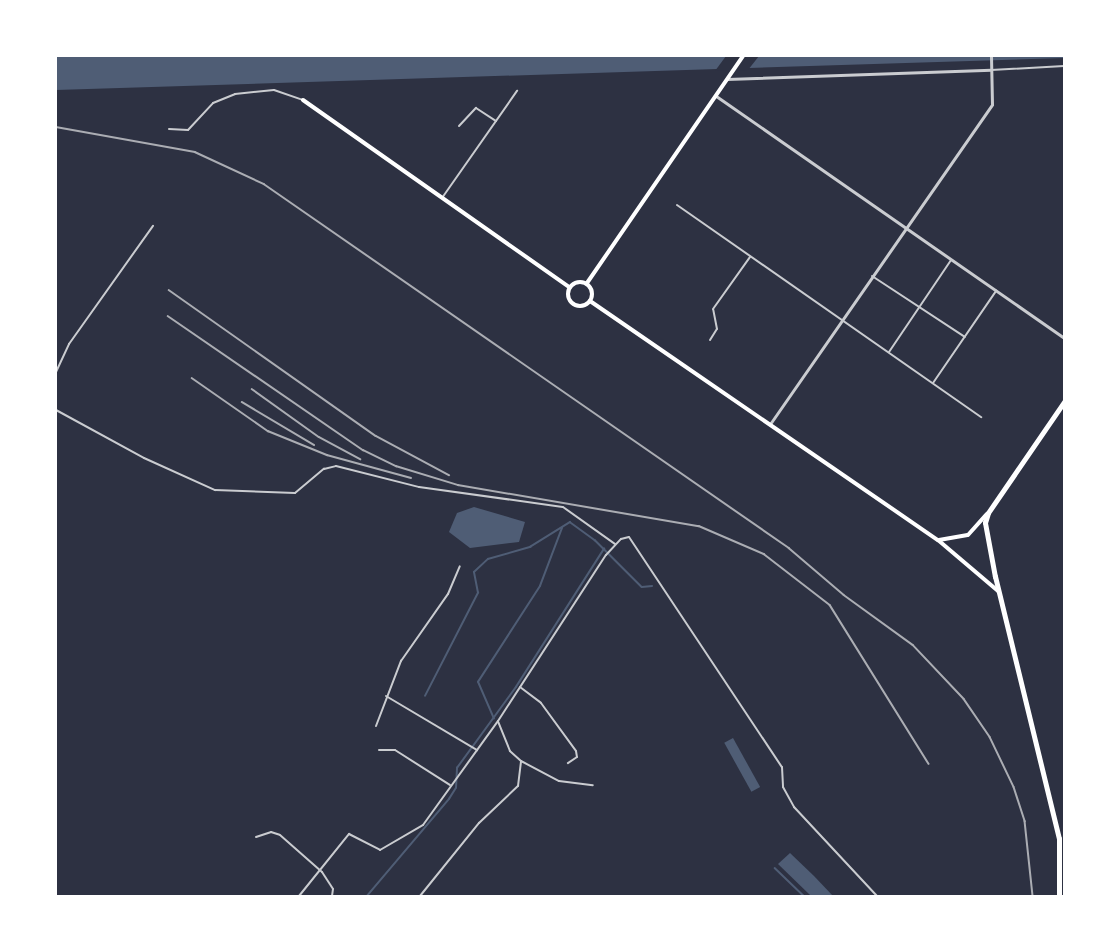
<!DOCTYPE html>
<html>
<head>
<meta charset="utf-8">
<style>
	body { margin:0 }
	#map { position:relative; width:1120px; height:952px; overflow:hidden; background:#2d3142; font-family:Figtree,sans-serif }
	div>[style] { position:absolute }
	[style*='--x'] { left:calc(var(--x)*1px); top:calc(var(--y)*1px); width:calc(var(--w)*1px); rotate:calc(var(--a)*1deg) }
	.water>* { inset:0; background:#4f5d75; transform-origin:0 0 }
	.pier>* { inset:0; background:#2d3142 }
	.stream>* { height:1.5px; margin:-0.75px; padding:0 0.75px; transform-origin:0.75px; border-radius:0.75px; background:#4f5d75 }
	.minor>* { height:2px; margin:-1px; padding:0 1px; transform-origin:1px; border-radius:1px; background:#caccd0 }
	.tertiary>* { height:3px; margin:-1.5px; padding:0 1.5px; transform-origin:1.5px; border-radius:1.5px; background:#caccd0 }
	.secondary>* { height:4px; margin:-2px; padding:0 2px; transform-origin:2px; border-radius:2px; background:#fff }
	.secondary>.ring { margin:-2px; padding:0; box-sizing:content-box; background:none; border:4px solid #fff; border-radius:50% }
	.trunk>* { height:4.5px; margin:-2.25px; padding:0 2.25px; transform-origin:2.25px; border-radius:2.25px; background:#fff }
	.rail>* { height:1.5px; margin:-0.75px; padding:0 0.75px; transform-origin:0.75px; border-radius:0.75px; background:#abadb3 }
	span { translate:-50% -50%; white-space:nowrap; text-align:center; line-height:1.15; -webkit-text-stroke:6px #fff; paint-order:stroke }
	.frame { position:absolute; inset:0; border:57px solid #fff; pointer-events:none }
</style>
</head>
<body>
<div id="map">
	<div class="water">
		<i style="clip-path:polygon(56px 56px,1064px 56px,1064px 58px,56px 90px)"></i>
		<i style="clip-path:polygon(474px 507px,525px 522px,519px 542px,470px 548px,449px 532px,457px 513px)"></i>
		<i style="left:733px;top:738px;width:56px;height:10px;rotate:61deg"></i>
		<i style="clip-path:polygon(790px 853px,814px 876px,833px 896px,811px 896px,778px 864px)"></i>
	</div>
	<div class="pier">
		<i style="clip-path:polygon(726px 56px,759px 56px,748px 70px,715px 71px)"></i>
	</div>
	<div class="stream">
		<i style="--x:425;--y:696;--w:116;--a:-62.8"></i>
		<i style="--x:478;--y:593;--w:21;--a:-101"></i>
		<i style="--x:474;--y:572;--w:19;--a:-43"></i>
		<i style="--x:488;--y:559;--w:44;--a:-15.9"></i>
		<i style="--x:530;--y:547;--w:47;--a:-32"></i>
		<i style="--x:570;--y:522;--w:31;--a:36"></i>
		<i style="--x:595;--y:540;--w:66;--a:45"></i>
		<i style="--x:642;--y:587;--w:10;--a:-6"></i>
		<i style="--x:494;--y:719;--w:40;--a:-113.4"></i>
		<i style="--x:478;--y:682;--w:114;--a:-57.1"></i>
		<i style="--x:540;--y:586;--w:62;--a:-69.2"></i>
		<i style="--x:775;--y:868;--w:40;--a:44"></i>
		<i style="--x:367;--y:896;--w:127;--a:-49.8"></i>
		<i style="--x:449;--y:799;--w:13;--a:-58"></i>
		<i style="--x:456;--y:788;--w:20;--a:-87"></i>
		<i style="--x:457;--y:768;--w:100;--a:-53.9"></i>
		<i style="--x:516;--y:687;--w:164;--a:-57.5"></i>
	</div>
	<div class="minor">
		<i style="--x:991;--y:70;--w:73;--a:-3.1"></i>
		<i style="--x:459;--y:126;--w:25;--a:-47"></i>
		<i style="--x:476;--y:108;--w:24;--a:33"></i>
		<i style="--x:169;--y:129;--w:19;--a:3"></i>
		<i style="--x:188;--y:130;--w:37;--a:-47"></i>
		<i style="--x:213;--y:103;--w:24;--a:-22"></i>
		<i style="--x:235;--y:94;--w:39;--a:-6"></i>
		<i style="--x:274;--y:90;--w:31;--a:19"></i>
		<i style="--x:442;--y:198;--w:131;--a:-55"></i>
		<i style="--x:677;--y:205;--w:371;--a:34.9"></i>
		<i style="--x:872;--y:276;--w:111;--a:33.3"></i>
		<i style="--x:710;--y:340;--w:13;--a:-58"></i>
		<i style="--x:717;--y:329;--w:20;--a:-101"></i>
		<i style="--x:713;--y:309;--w:64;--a:-54.6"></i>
		<i style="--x:889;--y:352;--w:111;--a:-56"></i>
		<i style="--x:56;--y:372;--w:31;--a:-65"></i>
		<i style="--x:69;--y:344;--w:145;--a:-54.6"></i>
		<i style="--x:933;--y:383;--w:112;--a:-55.6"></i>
		<i style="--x:56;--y:410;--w:100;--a:28.6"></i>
		<i style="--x:144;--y:458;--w:78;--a:24.3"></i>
		<i style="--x:215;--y:490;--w:80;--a:2.1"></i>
		<i style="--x:295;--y:493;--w:38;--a:-40"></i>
		<i style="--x:324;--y:469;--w:12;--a:-14"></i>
		<i style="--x:336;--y:466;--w:86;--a:14.2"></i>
		<i style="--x:419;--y:487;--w:145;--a:7.9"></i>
		<i style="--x:563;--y:507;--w:64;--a:35.4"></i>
		<i style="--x:520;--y:687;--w:26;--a:37"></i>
		<i style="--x:541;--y:703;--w:59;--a:53.9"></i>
		<i style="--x:576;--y:751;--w:6;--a:81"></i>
		<i style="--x:577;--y:757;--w:11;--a:146"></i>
		<i style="--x:386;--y:696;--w:106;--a:30.7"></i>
		<i style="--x:376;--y:726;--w:70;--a:-69"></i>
		<i style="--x:401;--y:661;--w:82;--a:-55"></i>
		<i style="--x:448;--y:594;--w:30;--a:-67"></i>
		<i style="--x:379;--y:750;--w:16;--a:0"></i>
		<i style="--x:395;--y:750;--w:65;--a:32.5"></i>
		<i style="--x:521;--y:761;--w:43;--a:27.8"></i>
		<i style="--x:559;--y:781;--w:34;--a:7"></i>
		<i style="--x:256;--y:837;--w:16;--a:-18"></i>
		<i style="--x:271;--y:832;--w:9;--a:18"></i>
		<i style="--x:280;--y:835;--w:56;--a:41.4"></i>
		<i style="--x:322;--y:872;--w:20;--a:57"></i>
		<i style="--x:333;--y:889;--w:7;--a:98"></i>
		<i style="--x:299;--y:896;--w:80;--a:-51.1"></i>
		<i style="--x:349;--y:834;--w:35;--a:27"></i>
		<i style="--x:380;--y:850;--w:50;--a:-30.2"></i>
		<i style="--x:423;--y:825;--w:128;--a:-54.2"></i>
		<i style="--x:498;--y:721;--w:198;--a:-57"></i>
		<i style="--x:606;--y:555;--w:22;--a:-47"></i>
		<i style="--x:621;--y:539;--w:8;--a:-14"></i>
		<i style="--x:629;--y:537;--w:276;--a:56.4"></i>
		<i style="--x:782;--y:767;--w:20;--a:87"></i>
		<i style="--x:783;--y:787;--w:23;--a:61"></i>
		<i style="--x:794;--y:807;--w:122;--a:47"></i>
		<i style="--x:420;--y:896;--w:94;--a:-51.1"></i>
		<i style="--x:479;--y:823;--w:54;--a:-43.5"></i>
		<i style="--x:518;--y:786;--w:25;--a:-83"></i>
		<i style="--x:521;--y:761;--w:15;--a:-138"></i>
		<i style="--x:510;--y:751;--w:32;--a:-112"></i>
	</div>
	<div class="tertiary">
		<i style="--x:727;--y:79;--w:264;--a:-2"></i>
		<i style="--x:716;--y:96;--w:424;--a:34.8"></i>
		<i style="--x:770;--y:424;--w:389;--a:-55.2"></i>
		<i style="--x:992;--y:104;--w:48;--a:-91.2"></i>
	</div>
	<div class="secondary">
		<i style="--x:303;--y:100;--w:325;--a:35.1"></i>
		<i class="ring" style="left:568px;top:282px;width:20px;height:20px"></i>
		<i style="--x:587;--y:283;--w:275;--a:-55.5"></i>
		<i style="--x:590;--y:301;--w:422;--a:34.5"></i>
		<i style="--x:938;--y:540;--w:80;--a:40.4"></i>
		<i style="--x:939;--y:540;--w:29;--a:-10"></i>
		<i style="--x:968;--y:535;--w:28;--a:-48"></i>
	</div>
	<div class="trunk">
		<i style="--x:1059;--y:896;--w:57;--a:-90"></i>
		<i style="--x:1059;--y:839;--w:270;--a:-103.7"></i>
		<i style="--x:995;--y:577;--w:55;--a:-100.5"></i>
		<i style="--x:985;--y:523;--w:10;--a:-73"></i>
		<i style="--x:988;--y:513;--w:135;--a:-55.6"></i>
	</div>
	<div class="rail">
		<i style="--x:56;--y:127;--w:141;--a:10.2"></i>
		<i style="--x:195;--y:152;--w:76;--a:24.9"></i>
		<i style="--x:264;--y:184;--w:639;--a:34.73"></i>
		<i style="--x:789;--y:548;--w:72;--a:40.5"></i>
		<i style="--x:844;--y:595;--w:85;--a:35.9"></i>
		<i style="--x:913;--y:645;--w:74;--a:46.6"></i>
		<i style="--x:964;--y:699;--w:46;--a:55.6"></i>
		<i style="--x:990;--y:737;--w:55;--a:64.4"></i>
		<i style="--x:1014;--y:787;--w:36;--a:72"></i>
		<i style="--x:1025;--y:821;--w:75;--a:83.9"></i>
		<i style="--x:169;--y:290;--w:253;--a:35.2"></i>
		<i style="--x:376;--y:436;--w:83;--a:28.1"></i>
		<i style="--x:168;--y:316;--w:237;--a:34.5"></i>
		<i style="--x:363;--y:450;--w:37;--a:26"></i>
		<i style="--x:396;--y:466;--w:65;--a:17"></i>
		<i style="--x:458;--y:485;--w:244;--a:9.7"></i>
		<i style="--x:699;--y:526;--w:71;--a:23.3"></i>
		<i style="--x:764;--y:554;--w:83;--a:37.7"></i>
		<i style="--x:830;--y:605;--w:187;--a:58.1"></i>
		<i style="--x:192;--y:378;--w:93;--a:34.9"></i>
		<i style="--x:268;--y:431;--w:64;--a:22.1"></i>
		<i style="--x:327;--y:455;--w:87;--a:15.3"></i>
		<i style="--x:252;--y:389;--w:82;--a:35.6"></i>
		<i style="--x:319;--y:437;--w:47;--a:28.2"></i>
		<i style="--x:242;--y:402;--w:84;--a:30.8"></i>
	</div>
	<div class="frame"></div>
</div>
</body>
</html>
